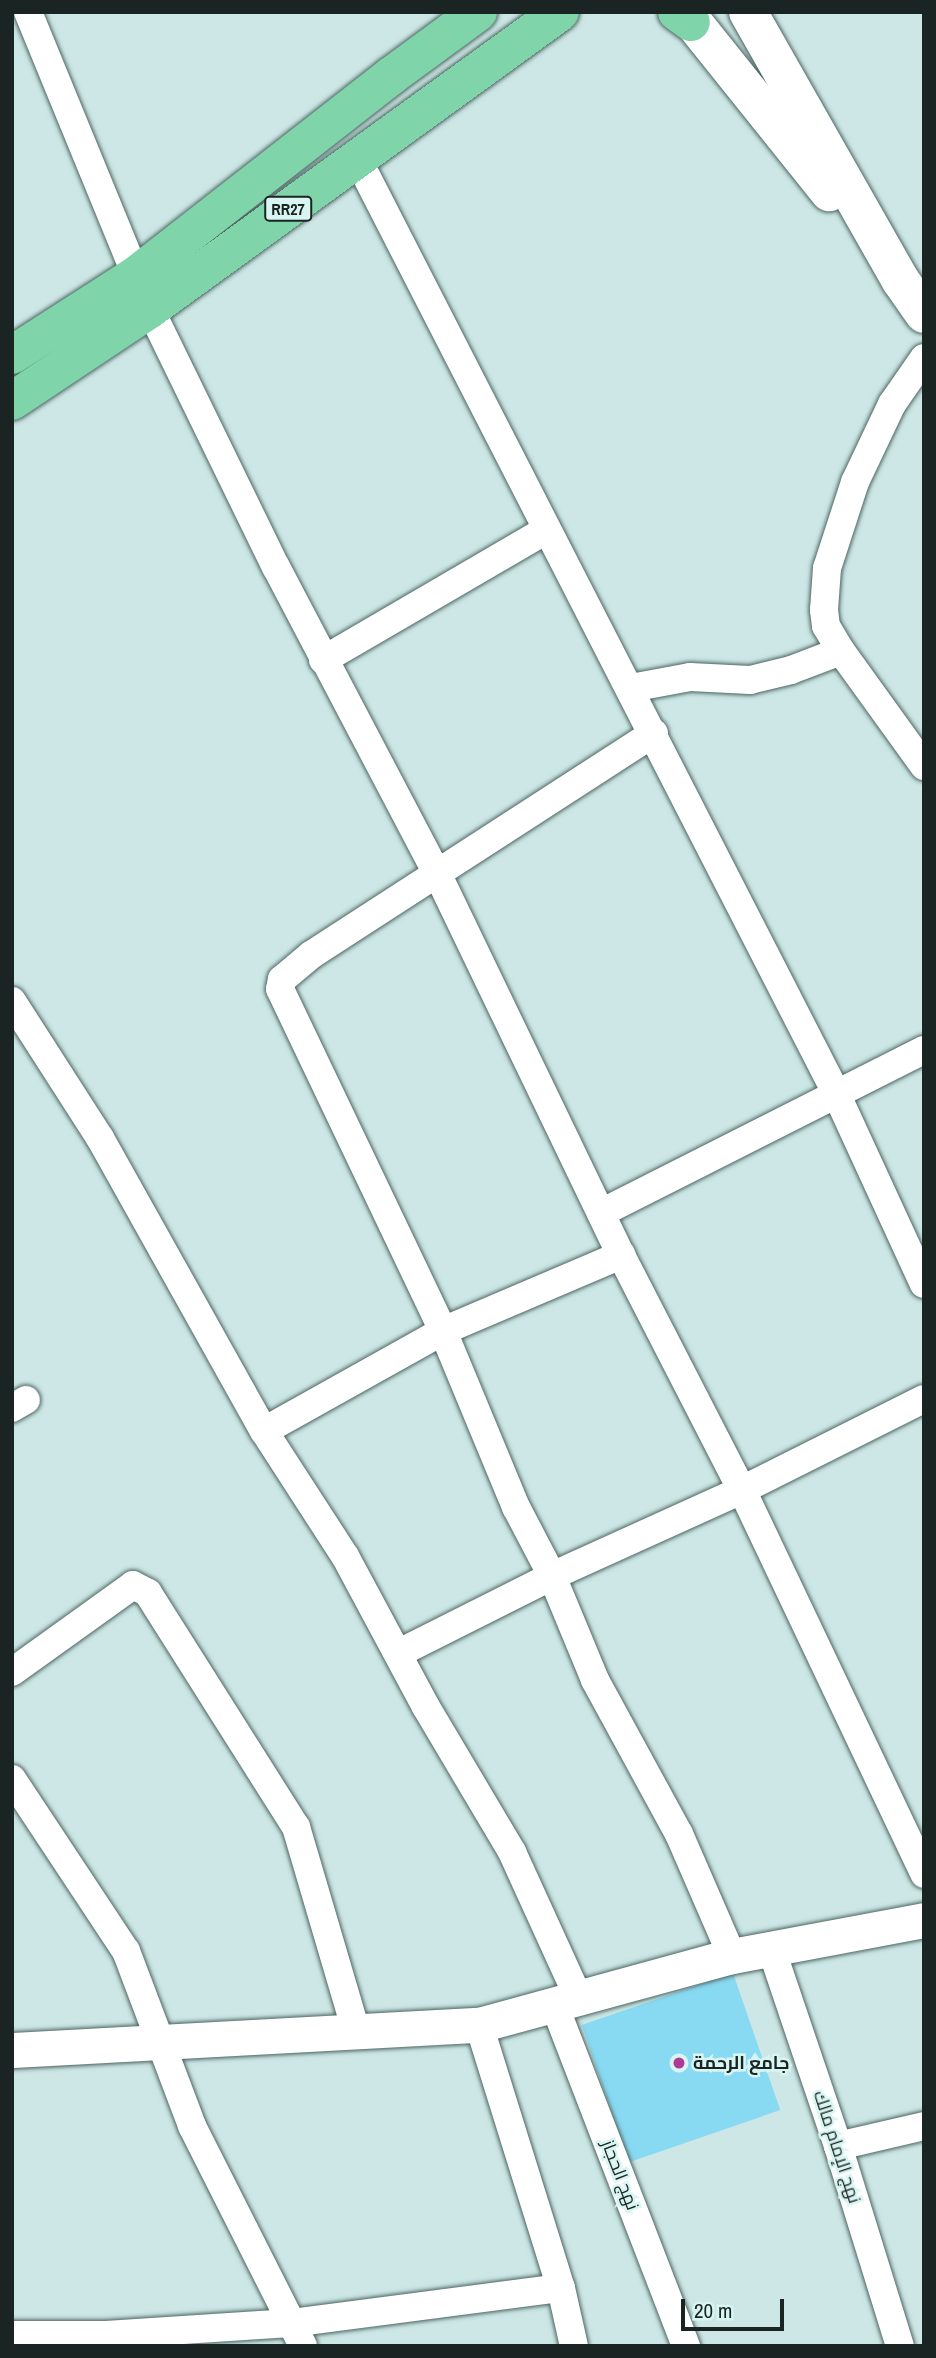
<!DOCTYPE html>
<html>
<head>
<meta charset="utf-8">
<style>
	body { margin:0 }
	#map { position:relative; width:936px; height:2358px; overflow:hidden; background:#cce7e5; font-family:"Archivo Narrow",Cairo,sans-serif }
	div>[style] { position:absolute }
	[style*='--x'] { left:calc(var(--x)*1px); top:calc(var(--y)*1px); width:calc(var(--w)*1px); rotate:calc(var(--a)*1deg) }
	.building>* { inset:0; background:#88daf2; transform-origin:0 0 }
	.roads { filter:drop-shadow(0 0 2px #4d6563) drop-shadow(0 0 2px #4d6563) }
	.minor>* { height:28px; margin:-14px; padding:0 14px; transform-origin:14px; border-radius:14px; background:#fff }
	.tertiary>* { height:35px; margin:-17.5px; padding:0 17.5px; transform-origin:17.5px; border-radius:17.5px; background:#fff }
	.secondary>* { height:38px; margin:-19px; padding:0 19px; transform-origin:19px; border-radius:19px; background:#fff }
	.trunk>* { height:38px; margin:-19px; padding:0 19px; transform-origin:19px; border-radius:19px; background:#80d4aa }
	.dots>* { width:19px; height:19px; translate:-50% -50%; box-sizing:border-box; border:4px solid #d9f5f2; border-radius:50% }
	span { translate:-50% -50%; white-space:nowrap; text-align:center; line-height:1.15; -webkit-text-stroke:5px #d9f5f2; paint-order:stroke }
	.shield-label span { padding:2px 5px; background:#d9f5f2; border:2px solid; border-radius:5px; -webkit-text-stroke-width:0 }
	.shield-label { font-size:16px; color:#1a2423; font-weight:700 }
	.poi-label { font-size:18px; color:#1a2423; font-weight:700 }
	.left { translate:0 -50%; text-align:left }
	.street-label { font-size:18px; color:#1a2423 }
	.frame { position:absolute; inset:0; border:14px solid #1a2423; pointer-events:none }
	.scale { position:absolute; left:681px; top:2299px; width:103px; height:32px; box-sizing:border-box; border:4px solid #1a2423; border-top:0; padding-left:9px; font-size:21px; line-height:24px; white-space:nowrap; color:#1a2423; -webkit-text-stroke:5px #d9f5f2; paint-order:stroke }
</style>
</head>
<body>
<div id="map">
	<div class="building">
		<i style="left:733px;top:1973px;width:145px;height:160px;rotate:71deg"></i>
	</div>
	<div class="roads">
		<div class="minor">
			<i style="--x:28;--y:12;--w:321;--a:67.7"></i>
			<i style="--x:150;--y:309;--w:287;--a:64"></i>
			<i style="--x:276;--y:567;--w:348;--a:62.3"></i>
			<i style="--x:438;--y:875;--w:422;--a:64.3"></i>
			<i style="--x:621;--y:1255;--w:264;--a:62.8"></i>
			<i style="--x:742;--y:1490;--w:425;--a:64.6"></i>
			<i style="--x:357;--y:158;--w:1051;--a:62.87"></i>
			<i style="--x:836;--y:1093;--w:210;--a:65.3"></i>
			<i style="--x:924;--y:358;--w:56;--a:124.8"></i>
			<i style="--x:892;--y:404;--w:86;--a:115.4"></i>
			<i style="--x:855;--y:482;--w:90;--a:108"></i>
			<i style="--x:827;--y:568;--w:42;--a:94.1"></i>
			<i style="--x:824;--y:610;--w:16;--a:83"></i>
			<i style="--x:826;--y:626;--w:29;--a:59"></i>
			<i style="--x:841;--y:651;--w:142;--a:54.2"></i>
			<i style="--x:323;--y:660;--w:258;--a:-30.2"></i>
			<i style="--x:631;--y:688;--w:60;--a:-10.6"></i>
			<i style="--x:690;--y:677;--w:60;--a:2.9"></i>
			<i style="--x:750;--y:680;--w:42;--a:-13.7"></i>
			<i style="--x:791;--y:670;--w:53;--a:-20.8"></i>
			<i style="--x:654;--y:733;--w:409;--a:147.1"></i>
			<i style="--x:311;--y:955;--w:38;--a:140"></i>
			<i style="--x:282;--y:979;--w:10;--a:101"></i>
			<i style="--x:280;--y:989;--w:379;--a:64.5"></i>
			<i style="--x:443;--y:1331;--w:191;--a:67.5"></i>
			<i style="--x:516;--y:1507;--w:78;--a:62.4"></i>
			<i style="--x:552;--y:1576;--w:113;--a:67.5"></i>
			<i style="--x:595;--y:1680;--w:175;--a:61.4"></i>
			<i style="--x:679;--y:1834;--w:133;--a:66.5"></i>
			<i style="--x:12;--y:1001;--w:163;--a:57.3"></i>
			<i style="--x:100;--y:1138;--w:336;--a:60.8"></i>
			<i style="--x:264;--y:1431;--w:149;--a:57.1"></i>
			<i style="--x:345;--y:1556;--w:171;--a:61.8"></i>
			<i style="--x:426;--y:1707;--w:169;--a:59.3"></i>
			<i style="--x:512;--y:1852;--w:159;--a:65.5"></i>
			<i style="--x:601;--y:1213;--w:362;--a:-26.8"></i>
			<i style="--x:12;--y:1408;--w:16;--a:-30"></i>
			<i style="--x:264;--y:1431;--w:205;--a:-29.2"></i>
			<i style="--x:443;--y:1331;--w:194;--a:-23.1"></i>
			<i style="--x:399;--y:1653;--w:171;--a:-26.7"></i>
			<i style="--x:552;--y:1576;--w:209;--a:-24.4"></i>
			<i style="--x:742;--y:1490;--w:203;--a:-26.6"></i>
			<i style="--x:12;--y:1672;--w:149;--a:-35.7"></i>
			<i style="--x:133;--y:1585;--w:17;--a:28"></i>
			<i style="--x:148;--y:1593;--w:277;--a:57.7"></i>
			<i style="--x:296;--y:1827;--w:216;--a:73.6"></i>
			<i style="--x:12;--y:1779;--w:206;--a:56.5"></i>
			<i style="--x:126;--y:1951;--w:187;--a:69.3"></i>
			<i style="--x:192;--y:2126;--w:246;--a:63.2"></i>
			<i style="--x:771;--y:1948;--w:209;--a:71.3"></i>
			<i style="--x:838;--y:2146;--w:209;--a:72.8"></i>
			<i style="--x:554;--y:2004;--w:367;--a:68.9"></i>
			<i style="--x:479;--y:2025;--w:275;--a:72.7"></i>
			<i style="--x:561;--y:2288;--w:59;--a:77.4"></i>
			<i style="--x:838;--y:2146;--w:88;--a:-13.1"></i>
			<i style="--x:12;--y:2335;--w:94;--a:0"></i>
			<i style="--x:106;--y:2335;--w:185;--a:-3.7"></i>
			<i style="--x:291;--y:2323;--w:272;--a:-7.4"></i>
		</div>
		<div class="tertiary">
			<i style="--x:12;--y:2050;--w:468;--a:-3.1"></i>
			<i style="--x:479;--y:2025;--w:262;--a:-15.3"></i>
			<i style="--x:732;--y:1956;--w:195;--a:-10.6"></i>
		</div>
		<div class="secondary">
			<i style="--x:685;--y:12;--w:231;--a:51.3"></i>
			<i style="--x:748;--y:12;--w:309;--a:60.4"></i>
			<i style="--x:901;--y:281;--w:40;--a:55.1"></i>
		</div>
		<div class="trunk">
			<i style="--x:677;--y:12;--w:17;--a:36"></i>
			<i style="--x:12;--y:355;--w:146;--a:-32.7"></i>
			<i style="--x:135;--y:276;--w:325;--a:-38"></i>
			<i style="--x:391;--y:76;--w:108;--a:-36.3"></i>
			<i style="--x:12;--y:401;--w:166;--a:-33.7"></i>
			<i style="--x:150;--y:309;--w:506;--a:-35.92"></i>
		</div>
	</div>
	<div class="dots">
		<i style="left:679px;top:2063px;background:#ae3c96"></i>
	</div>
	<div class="shield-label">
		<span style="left:288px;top:209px">RR27</span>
	</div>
	<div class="poi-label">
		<span class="left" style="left:693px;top:2063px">جامع الرحمة</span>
	</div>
	<div class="street-label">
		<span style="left:837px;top:2147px;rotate:72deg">نهج الإمام مالك</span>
		<span style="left:620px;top:2175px;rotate:69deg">نهج الحجاز</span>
	</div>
	<div class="frame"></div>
	<div class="scale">20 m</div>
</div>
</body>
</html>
